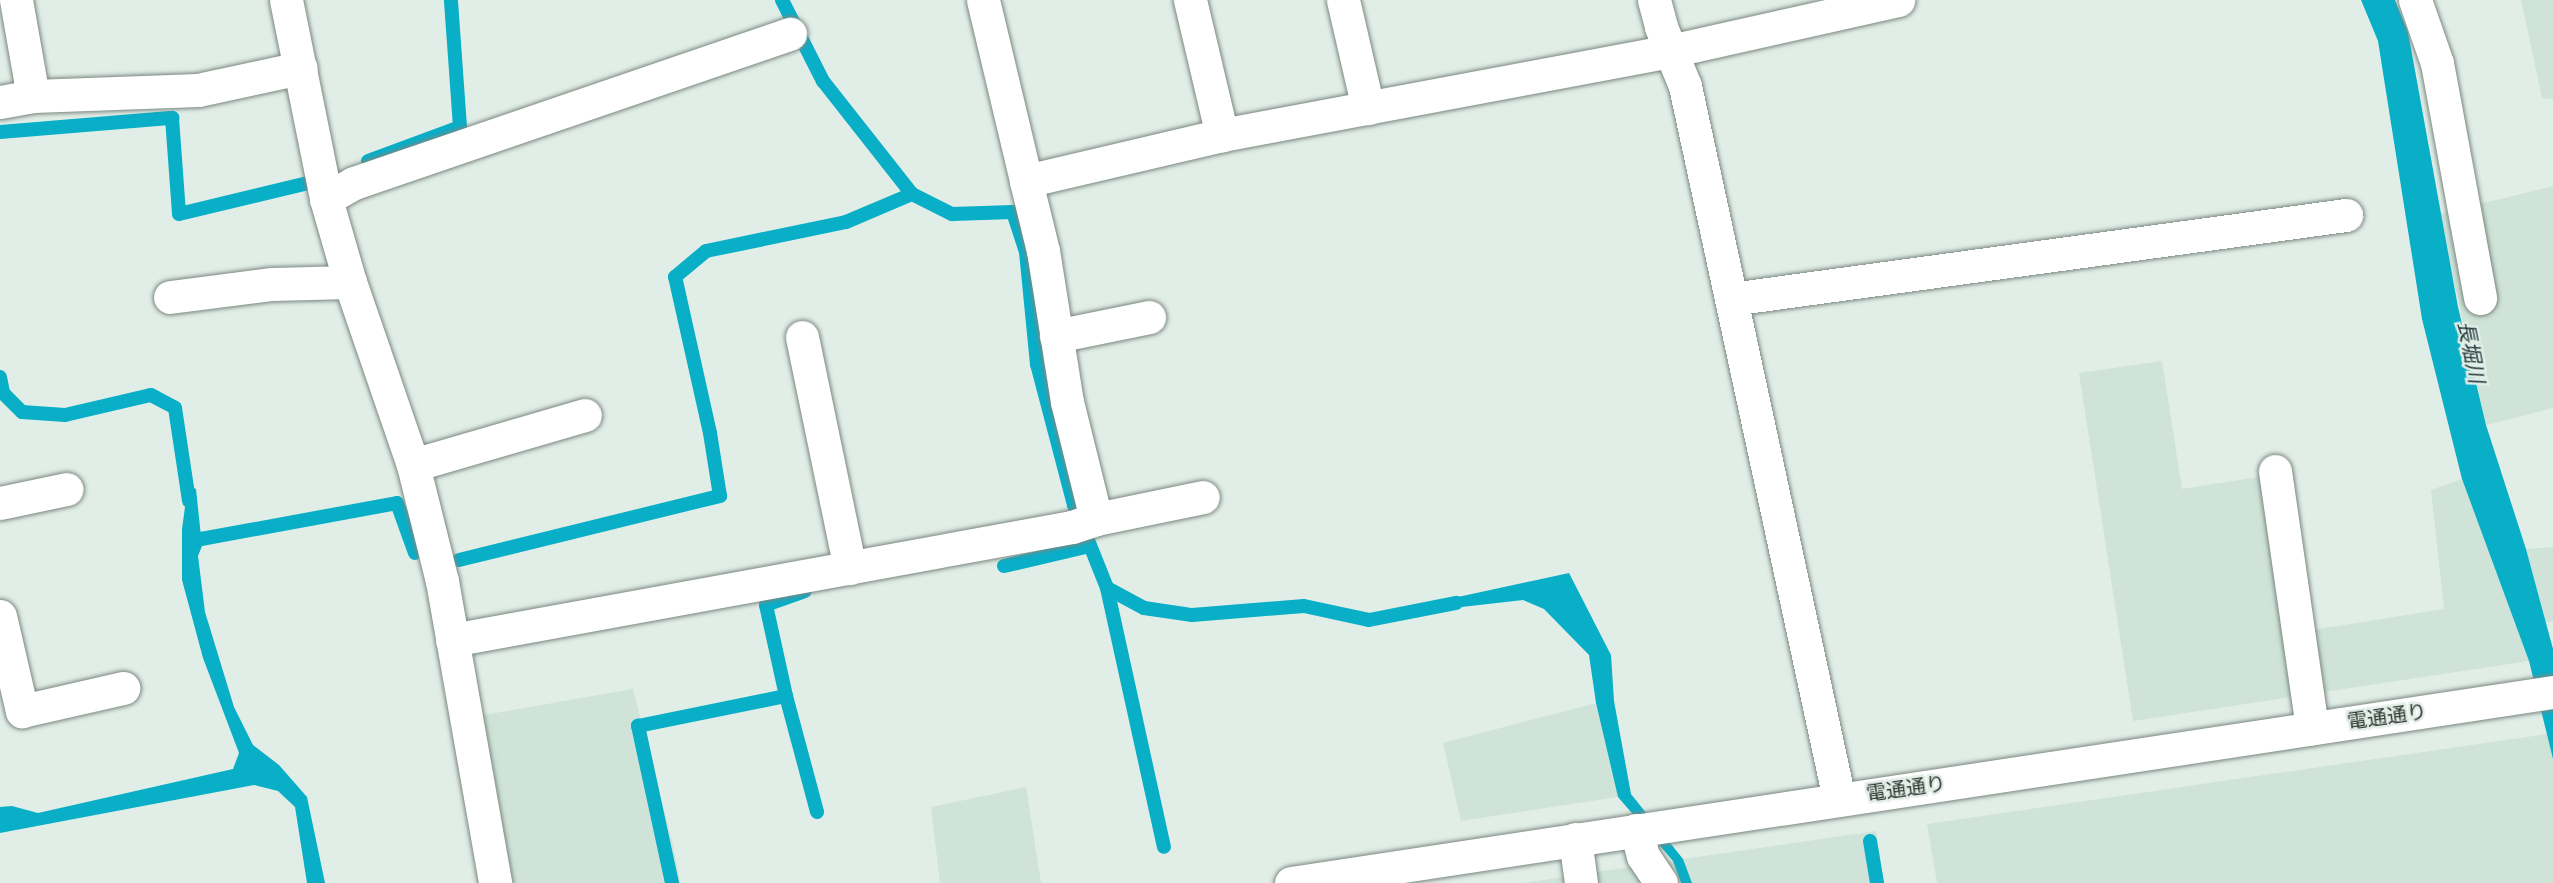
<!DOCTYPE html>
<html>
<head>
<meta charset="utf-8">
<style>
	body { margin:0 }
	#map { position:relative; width:2553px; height:883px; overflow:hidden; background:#e1eee7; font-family:Rubik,"Noto Sans JP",sans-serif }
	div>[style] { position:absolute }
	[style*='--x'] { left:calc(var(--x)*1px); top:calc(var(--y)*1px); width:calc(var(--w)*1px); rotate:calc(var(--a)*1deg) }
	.built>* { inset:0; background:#cfe3d8 }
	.water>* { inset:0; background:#09aec7 }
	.stream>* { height:14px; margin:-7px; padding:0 7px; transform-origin:7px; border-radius:7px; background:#09aec7 }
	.roads { filter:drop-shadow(0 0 2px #7b8780) drop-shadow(0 0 2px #7b8780) }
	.minor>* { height:33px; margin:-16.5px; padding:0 16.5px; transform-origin:16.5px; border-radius:16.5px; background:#fff }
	span { translate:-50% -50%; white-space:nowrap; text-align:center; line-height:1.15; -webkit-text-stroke:5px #e1eee7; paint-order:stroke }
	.street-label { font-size:20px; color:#323734 }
	.water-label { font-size:21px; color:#1e3539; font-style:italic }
</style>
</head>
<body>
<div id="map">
	<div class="built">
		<i style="clip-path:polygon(2521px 0,2553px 0,2553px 99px,2542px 98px)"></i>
		<i style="clip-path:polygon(2553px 186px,2553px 408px,2486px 425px,2439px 214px)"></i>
		<i style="clip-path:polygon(2162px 361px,2182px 489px,2271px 475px,2294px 633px,2444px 609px,2431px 490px,2462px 479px,2529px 661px,2133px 721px,2079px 373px)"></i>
		<i style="clip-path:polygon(2553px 547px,2553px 621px,2546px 622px,2526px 549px)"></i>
		<i style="clip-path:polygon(633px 689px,673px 845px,680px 883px,507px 883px,478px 716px)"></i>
		<i style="clip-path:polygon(1596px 703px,1618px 797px,1461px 821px,1443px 743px)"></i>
		<i style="clip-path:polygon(2547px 734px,2553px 759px,2553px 883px,1937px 883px,1927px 824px)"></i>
		<i style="clip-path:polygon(1026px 787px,1041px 883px,940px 883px,931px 807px)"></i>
		<i style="clip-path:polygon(1876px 831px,1883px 883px,1524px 883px,1683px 859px)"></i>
	</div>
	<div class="water">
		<i style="clip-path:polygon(2361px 0,2395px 0,2408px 32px,2458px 307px,2486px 425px,2526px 549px,2553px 649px,2553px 759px,2529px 661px,2462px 479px,2422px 319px,2378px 41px)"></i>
		<i style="clip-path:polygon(188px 485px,196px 489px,202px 546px,198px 556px,205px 612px,234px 707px,253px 745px,279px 765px,307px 797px,325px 883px,307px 883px,295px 807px,278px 791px,254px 785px,0 833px,0 807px,12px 806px,38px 813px,233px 769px,239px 753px,203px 658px,182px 580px,182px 529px)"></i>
		<i style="clip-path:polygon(1569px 573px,1611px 655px,1614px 701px,1631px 794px,1683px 859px,1692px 883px,1681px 883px,1673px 861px,1618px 797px,1596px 703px,1589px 655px,1544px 609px,1523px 600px,1453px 608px,1437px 605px,1444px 600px)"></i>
	</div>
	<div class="stream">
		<i style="--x:782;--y:0;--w:91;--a:63.2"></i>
		<i style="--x:823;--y:81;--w:144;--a:51.8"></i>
		<i style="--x:912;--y:194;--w:45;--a:26.6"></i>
		<i style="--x:952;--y:214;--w:61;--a:-1.9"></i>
		<i style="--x:1013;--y:212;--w:42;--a:72"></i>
		<i style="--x:1026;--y:252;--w:113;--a:84.4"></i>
		<i style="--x:1037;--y:364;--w:146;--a:75.3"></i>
		<i style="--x:1074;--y:505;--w:89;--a:68.3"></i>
		<i style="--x:1107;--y:588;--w:265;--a:77.6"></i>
		<i style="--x:0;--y:132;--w:173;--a:-4.7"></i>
		<i style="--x:172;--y:118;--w:96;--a:85.8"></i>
		<i style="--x:179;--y:214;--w:129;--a:-13.5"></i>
		<i style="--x:368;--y:161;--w:98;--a:-20.3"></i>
		<i style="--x:460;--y:127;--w:127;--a:-94.1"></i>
		<i style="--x:0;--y:377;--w:16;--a:79"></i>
		<i style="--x:3;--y:393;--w:27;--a:45"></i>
		<i style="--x:22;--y:412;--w:43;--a:4"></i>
		<i style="--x:65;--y:415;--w:88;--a:-13.1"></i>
		<i style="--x:151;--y:395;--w:27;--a:28"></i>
		<i style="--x:175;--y:408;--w:94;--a:81.4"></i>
		<i style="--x:191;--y:536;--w:10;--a:17"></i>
		<i style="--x:201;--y:539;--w:199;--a:-10.4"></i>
		<i style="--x:397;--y:503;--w:53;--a:70.2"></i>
		<i style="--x:459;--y:560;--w:269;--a:-13.8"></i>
		<i style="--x:720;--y:496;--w:64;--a:-99"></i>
		<i style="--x:710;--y:433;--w:160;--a:-102.6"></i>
		<i style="--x:675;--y:277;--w:40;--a:-40"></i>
		<i style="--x:706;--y:251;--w:143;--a:-11.7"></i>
		<i style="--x:846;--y:222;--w:72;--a:-23"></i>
		<i style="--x:1004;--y:566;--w:88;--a:-13.1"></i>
		<i style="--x:1107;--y:588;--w:42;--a:28.4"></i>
		<i style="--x:1144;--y:608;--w:49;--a:8.3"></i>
		<i style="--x:1192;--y:615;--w:112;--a:-4.6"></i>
		<i style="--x:1304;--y:606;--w:66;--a:12.2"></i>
		<i style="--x:1369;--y:620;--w:89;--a:-11.1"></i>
		<i style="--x:786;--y:696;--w:120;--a:75"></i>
		<i style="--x:1870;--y:841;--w:43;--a:80.5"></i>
		<i style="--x:672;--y:883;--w:161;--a:-102.2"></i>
		<i style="--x:638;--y:726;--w:151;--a:-11.5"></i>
		<i style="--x:786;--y:696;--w:93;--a:-102.4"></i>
		<i style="--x:766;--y:605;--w:41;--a:-19.7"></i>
	</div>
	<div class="roads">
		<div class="minor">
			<i style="--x:16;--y:0;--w:97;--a:80"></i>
			<i style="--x:286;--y:0;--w:203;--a:78.6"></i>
			<i style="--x:326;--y:199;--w:86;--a:73.9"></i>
			<i style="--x:350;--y:282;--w:194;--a:71"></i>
			<i style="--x:413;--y:465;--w:120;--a:76"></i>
			<i style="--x:442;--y:581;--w:307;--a:80"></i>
			<i style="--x:983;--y:0;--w:186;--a:76.6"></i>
			<i style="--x:1190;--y:0;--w:139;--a:76.7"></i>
			<i style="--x:1343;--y:0;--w:111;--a:77"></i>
			<i style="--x:1654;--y:0;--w:28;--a:75"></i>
			<i style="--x:1661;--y:27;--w:64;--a:67.9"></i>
			<i style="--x:1685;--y:86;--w:729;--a:77.81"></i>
			<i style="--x:2415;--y:0;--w:67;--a:70.8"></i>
			<i style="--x:2437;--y:63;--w:239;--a:79.6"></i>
			<i style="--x:0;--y:102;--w:34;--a:-10"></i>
			<i style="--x:33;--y:96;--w:165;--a:-2.1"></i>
			<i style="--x:198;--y:90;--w:105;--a:-12.1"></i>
			<i style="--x:326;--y:199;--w:32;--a:-30"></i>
			<i style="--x:354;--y:183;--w:461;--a:-18.9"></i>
			<i style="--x:170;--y:297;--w:103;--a:-7.3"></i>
			<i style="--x:272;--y:284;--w:78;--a:-1.5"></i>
			<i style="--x:1731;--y:299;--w:621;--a:-7.78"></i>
			<i style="--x:1056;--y:336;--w:95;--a:-11.5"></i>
			<i style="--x:802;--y:337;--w:236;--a:78.3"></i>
			<i style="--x:413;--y:465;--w:179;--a:-16.2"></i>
			<i style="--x:2275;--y:471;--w:260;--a:81.8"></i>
			<i style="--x:0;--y:503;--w:68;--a:-11.8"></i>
			<i style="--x:1096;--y:519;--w:121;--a:-103.9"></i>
			<i style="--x:1067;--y:402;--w:153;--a:-99"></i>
			<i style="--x:1043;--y:251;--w:72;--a:-103.7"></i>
			<i style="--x:1026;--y:181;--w:201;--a:-13.2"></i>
			<i style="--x:1222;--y:135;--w:456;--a:-10.6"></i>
			<i style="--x:1670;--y:51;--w:234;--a:-12.6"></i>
			<i style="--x:0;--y:616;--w:98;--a:77"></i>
			<i style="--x:22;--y:711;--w:104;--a:-12.8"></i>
			<i style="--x:452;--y:640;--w:630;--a:-10.33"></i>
			<i style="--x:1072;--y:527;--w:25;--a:-18"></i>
			<i style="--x:1096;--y:519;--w:109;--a:-11.6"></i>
			<i style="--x:1636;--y:830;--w:27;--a:75"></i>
			<i style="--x:1643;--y:856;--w:32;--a:56"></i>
			<i style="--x:1575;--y:839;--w:44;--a:82.2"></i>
			<i style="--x:1291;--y:883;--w:1276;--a:-8.61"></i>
		</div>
	</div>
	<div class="street-label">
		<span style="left:2387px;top:717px;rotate:-8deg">電通通り</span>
		<span style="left:1906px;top:789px;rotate:-8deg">電通通り</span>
	</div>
	<div class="water-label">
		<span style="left:2471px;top:352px;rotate:79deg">長堀川</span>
	</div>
</div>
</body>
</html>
